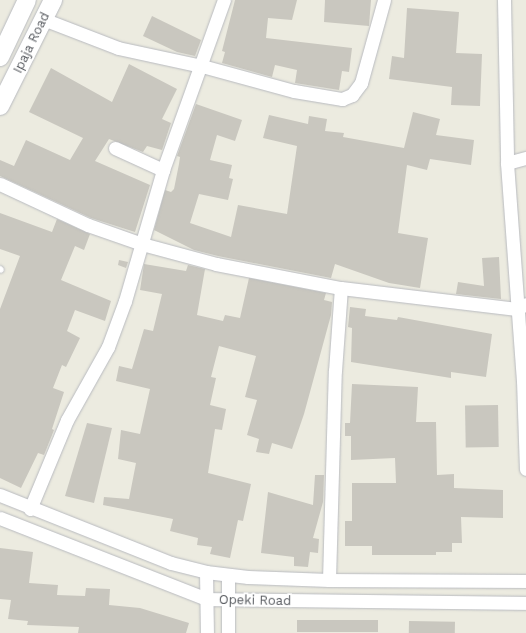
<!DOCTYPE html>
<html>
<head>
<meta charset="utf-8">
<style>
	body { margin:0 }
	#map { position:relative; width:526px; height:633px; overflow:hidden; background:#ecebe0; font-family:"Work Sans",sans-serif }
	div>[style] { position:absolute }
	[style*='--x'] { left:calc(var(--x)*1px); top:calc(var(--y)*1px); width:calc(var(--w)*1px); rotate:calc(var(--a)*1deg) }
	.building>* { inset:0; background:#c9c7bf; transform-origin:0 0 }
	.roads { filter:drop-shadow(0 0 1px #b8babf) drop-shadow(0 0 1px #b8babf) }
	.lane>* { height:6px; margin:-3px; padding:0 3px; transform-origin:3px; border-radius:3px; background:#fff }
	.street>* { height:13px; margin:-6.5px; padding:0 6.5px; transform-origin:6.5px; border-radius:6.5px; background:#fff }
	.secondary>* { height:18px; margin:-9px; padding:0 9px; transform-origin:9px; border-radius:9px; background:#fff }
	span { translate:-50% -50%; white-space:nowrap; text-align:center; line-height:1.15; -webkit-text-stroke:3.5px #fff; paint-order:stroke }
	.street-label { font-size:13px; color:#595c61 }
</style>
</head>
<body>
<div id="map">
	<div class="building">
		<i style="clip-path:polygon(235px 0,297px 0,292px 20px,268px 18px,266px 38px,352px 48px,349px 72px,342px 71px,339px 90px,295px 83px,297px 70px,275px 65px,272px 77px,222px 63px,225px 52px,222px 51px)"></i>
		<i style="clip-path:polygon(325px 0,371px 0,369px 26px,324px 22px)"></i>
		<i style="clip-path:polygon(407px 8px,459px 12px,456px 53px,482px 54px,480px 106px,451px 105px,452px 87px,389px 79px,392px 56px,404px 58px)"></i>
		<i style="clip-path:polygon(152px 16px,201px 40px,195px 56px,177px 52px,143px 36px)"></i>
		<i style="clip-path:polygon(129px 64px,177px 89px,162px 119px,171px 123px,162px 150px,147px 146px,143px 152px,109px 139px,95px 161px,150px 185px,135px 232px,91px 218px,0 176px,0 160px,14px 166px,26px 140px,70px 160px,83px 138px,29px 112px,51px 68px,112px 102px)"></i>
		<i style="clip-path:polygon(196px 104px,242px 120px,235px 141px,217px 135px,210px 160px,232px 165px,229px 178px,233px 179px,228px 200px,199px 194px,190px 223px,231px 237px,238px 205px,287px 214px,297px 146px,263px 138px,269px 115px,308px 124px,309px 116px,327px 119px,325px 131px,344px 133px,343px 137px,404px 148px,413px 112px,440px 119px,436px 135px,474px 140px,471px 165px,430px 159px,427px 170px,407px 165px,398px 233px,428px 238px,420px 288px,389px 283px,335px 264px,331px 278px,218px 256px,194px 250px,154px 230px,165px 190px,171px 192px,174px 189px,179px 164px,180px 157px,177px 156px)"></i>
		<i style="clip-path:polygon(0 213px,52px 232px,57px 219px,90px 234px,84px 250px,75px 246px,61px 280px,111px 301px,105px 321px,75px 310px,67px 331px,80px 338px,66px 367px,62px 365px,53px 388px,64px 392px,52px 429px,54px 430px,44px 455px,38px 453px,21px 488px,0 478px,0 309px,20px 256px,0 249px)"></i>
		<i style="clip-path:polygon(499px 257px,501px 299px,456px 294px,458px 282px,484px 286px,482px 258px)"></i>
		<i style="clip-path:polygon(119px 260px,128px 262px,126px 268px,118px 265px)"></i>
		<i style="clip-path:polygon(144px 264px,186px 271px,188px 265px,205px 269px,197px 315px,223px 321px,225px 315px,240px 318px,249px 278px,326px 293px,324px 300px,332px 302px,331px 315px,304px 414px,292px 449px,272px 443px,269px 454px,256px 452px,259px 439px,247px 435px,257px 400px,245px 397px,256px 356px,219px 346px,211px 377px,216px 378px,210px 405px,226px 409px,222px 430px,215px 429px,208px 473px,251px 484px,243px 521px,238px 520px,230px 558px,210px 554px,212px 547px,197px 545px,198px 538px,170px 531px,173px 519px,103px 505px,104px 497px,129px 499px,136px 463px,118px 459px,121px 430px,140px 434px,150px 389px,116px 381px,119px 366px,132px 369px,144px 329px,153px 331px,162px 294px,140px 290px)"></i>
		<i style="clip-path:polygon(350px 307px,366px 309px,365px 316px,397px 320px,398px 317px,492px 334px,486px 377px,451px 372px,451px 378px,351px 362px,352px 328px,348px 327px)"></i>
		<i style="clip-path:polygon(352px 384px,418px 387px,416px 422px,436px 422px,437px 475px,454px 474px,454px 488px,503px 490px,503px 518px,461px 517px,462px 543px,452px 543px,452px 552px,436px 552px,436px 555px,372px 555px,372px 546px,345px 546px,345px 521px,352px 521px,352px 483px,396px 483px,395px 458px,351px 460px,351px 436px,345px 436px,345px 423px,350px 423px)"></i>
		<i style="left:498px;top:405px;width:42px;height:33px;rotate:89deg"></i>
		<i style="clip-path:polygon(87px 423px,112px 428px,94px 503px,65px 496px)"></i>
		<i style="clip-path:polygon(315px 475px,324px 475px,323px 502px,313px 538px,319px 539px,318px 553px,310px 552px,308px 567px,294px 566px,294px 557px,261px 553px,268px 492px,313px 505px)"></i>
		<i style="clip-path:polygon(0 548px,33px 552px,29px 583px,58px 585px,57px 595px,85px 596px,86px 588px,110px 589px,109px 605px,140px 608px,189px 623px,186px 633px,78px 633px,79px 627px,27px 625px,28px 621px,8px 619px,11px 600px,0 599px)"></i>
		<i style="left:297px;top:620px;width:81px;height:12px"></i>
		<i style="left:409px;top:621px;width:46px;height:12px;rotate:1deg"></i>
	</div>
	<div class="roads">
		<div class="lane">
			<i style="--x:0;--y:269;--w:1;--a:45"></i>
		</div>
		<div class="street">
			<i style="--x:504;--y:0;--w:163;--a:88.9"></i>
			<i style="--x:507;--y:163;--w:218;--a:85.8"></i>
			<i style="--x:523;--y:380;--w:89;--a:88.1"></i>
			<i style="--x:43;--y:19;--w:80;--a:21.1"></i>
			<i style="--x:118;--y:48;--w:86;--a:12.1"></i>
			<i style="--x:202;--y:66;--w:95;--a:15.2"></i>
			<i style="--x:294;--y:91;--w:49;--a:9.5"></i>
			<i style="--x:342;--y:99;--w:11;--a:-22"></i>
			<i style="--x:352;--y:95;--w:15;--a:-53"></i>
			<i style="--x:361;--y:83;--w:86;--a:-74.5"></i>
			<i style="--x:115;--y:148;--w:53;--a:24.6"></i>
			<i style="--x:507;--y:163;--w:20;--a:-15"></i>
			<i style="--x:0;--y:184;--w:97;--a:25"></i>
			<i style="--x:88;--y:225;--w:57;--a:19.4"></i>
			<i style="--x:142;--y:244;--w:77;--a:15.1"></i>
			<i style="--x:216;--y:264;--w:127;--a:10.9"></i>
			<i style="--x:341;--y:288;--w:177;--a:6.8"></i>
			<i style="--x:517;--y:309;--w:10;--a:-29"></i>
			<i style="--x:0;--y:495;--w:184;--a:21.7"></i>
			<i style="--x:171;--y:563;--w:36;--a:14"></i>
			<i style="--x:206;--y:572;--w:42;--a:6.8"></i>
			<i style="--x:248;--y:577;--w:81;--a:2.1"></i>
			<i style="--x:329;--y:580;--w:197;--a:0.3"></i>
			<i style="--x:30;--y:509;--w:96;--a:-67.4"></i>
			<i style="--x:67;--y:420;--w:84;--a:-60.7"></i>
			<i style="--x:108;--y:347;--w:49;--a:-69.7"></i>
			<i style="--x:125;--y:301;--w:136;--a:-73.8"></i>
			<i style="--x:163;--y:170;--w:181;--a:-70.3"></i>
			<i style="--x:0;--y:518;--w:222;--a:21.4"></i>
			<i style="--x:207;--y:599;--w:319;--a:0.7"></i>
			<i style="--x:206;--y:572;--w:61;--a:89.1"></i>
			<i style="--x:228;--y:575;--w:58;--a:90"></i>
			<i style="--x:329;--y:580;--w:209;--a:-88.4"></i>
			<i style="--x:335;--y:371;--w:83;--a:-85.9"></i>
		</div>
		<div class="secondary">
			<i style="--x:0;--y:57;--w:63;--a:-64.7"></i>
			<i style="--x:0;--y:106;--w:119;--a:-63.4"></i>
		</div>
	</div>
	<div class="street-label">
		<span style="left:32px;top:43px;rotate:-64deg">Ipaja Road</span>
		<span style="left:255px;top:601px;rotate:1deg">Opeki Road</span>
	</div>
</div>
</body>
</html>
